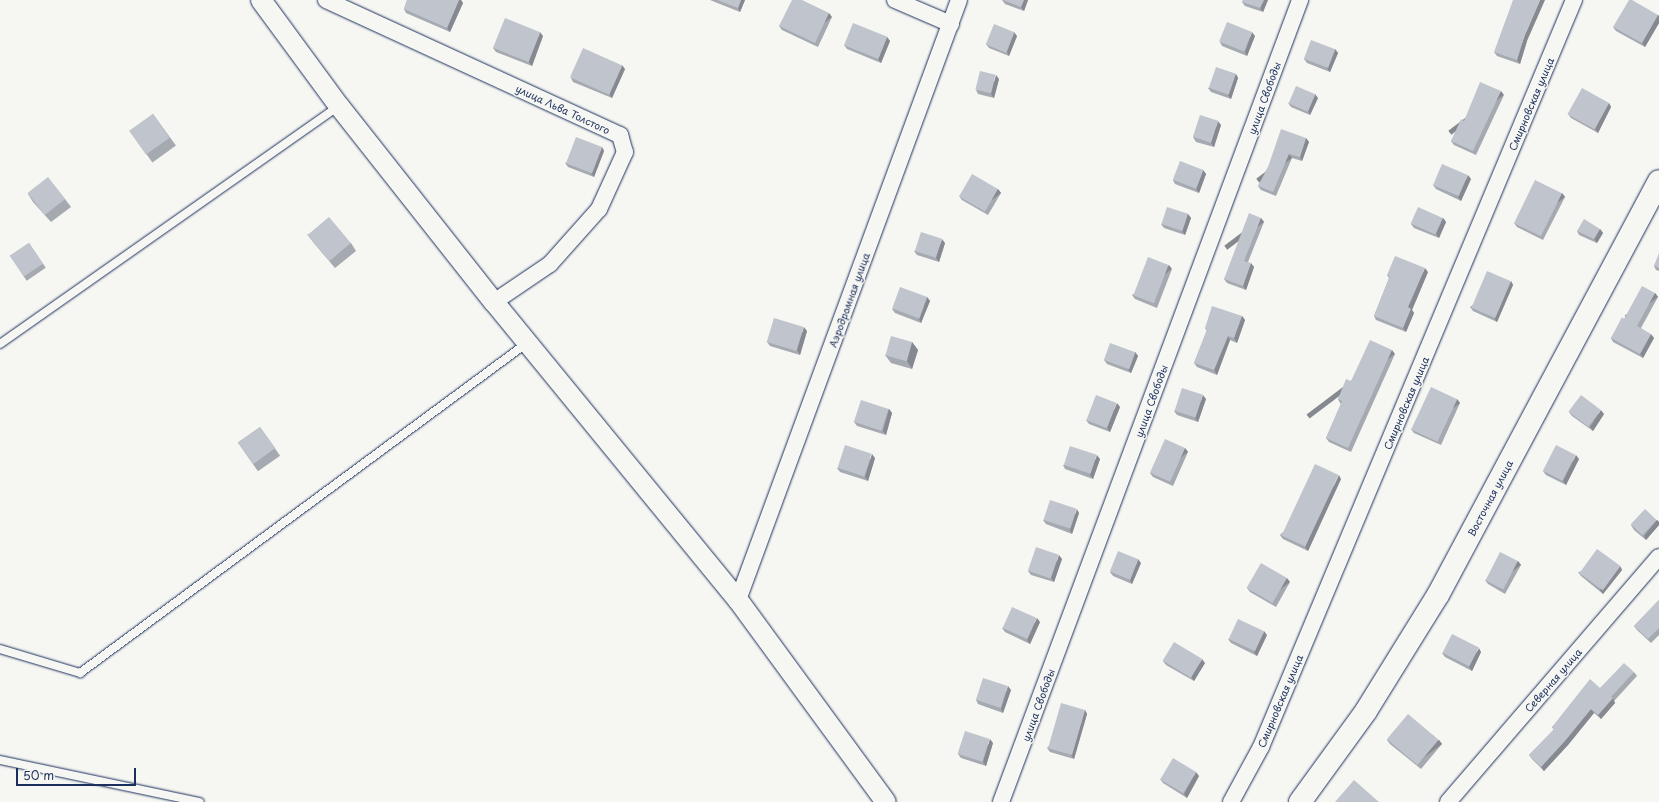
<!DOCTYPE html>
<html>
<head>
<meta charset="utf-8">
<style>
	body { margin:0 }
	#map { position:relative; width:1659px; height:802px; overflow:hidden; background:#f6f6f2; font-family:"Playpen Sans",sans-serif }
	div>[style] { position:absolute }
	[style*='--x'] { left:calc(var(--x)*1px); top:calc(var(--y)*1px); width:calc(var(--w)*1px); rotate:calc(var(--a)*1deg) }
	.roads { filter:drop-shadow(0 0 1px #1b2f5e) drop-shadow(0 0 1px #1b2f5e) }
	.service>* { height:8px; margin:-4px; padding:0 4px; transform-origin:4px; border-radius:4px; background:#f6f6f2 }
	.minor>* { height:16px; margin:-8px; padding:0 8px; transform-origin:8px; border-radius:8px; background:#f6f6f2 }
	.tertiary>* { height:20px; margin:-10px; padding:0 10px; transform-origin:10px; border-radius:10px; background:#f6f6f2 }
	.secondary>* { height:22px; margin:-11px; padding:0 11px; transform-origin:11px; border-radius:11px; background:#f6f6f2 }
	.wall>* { inset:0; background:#a5a9b0; transform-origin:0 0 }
	.shaded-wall>* { inset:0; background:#868990; transform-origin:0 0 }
	.building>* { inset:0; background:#c0c4cd; transform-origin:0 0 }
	span { translate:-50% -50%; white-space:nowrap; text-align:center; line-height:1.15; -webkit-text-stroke:3px #f6f6f2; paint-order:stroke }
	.street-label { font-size:10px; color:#1b2f5e }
	.scale { position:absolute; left:16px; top:768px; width:120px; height:18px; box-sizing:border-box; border:2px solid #1b2f5e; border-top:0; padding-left:5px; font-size:12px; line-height:14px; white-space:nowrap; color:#1b2f5e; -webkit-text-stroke:3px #f6f6f2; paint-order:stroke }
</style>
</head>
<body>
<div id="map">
	<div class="roads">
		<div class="service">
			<i style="--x:0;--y:344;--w:414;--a:-35.1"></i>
			<i style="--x:0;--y:649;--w:84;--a:16.7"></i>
			<i style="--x:80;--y:673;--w:556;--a:-36.44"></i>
			<i style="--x:0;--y:760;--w:204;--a:11.9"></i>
		</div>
		<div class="minor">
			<i style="--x:326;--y:0;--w:324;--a:24.7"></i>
			<i style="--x:620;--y:135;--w:18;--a:74"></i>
			<i style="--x:625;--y:152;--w:63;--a:114.5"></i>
			<i style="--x:599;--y:209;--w:74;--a:131.7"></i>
			<i style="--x:550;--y:264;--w:68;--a:145.8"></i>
			<i style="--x:895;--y:0;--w:61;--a:23.2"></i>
			<i style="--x:738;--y:600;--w:639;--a:-69.78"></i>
			<i style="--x:1001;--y:802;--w:856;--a:-69.55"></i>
			<i style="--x:1231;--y:802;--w:63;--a:-61.4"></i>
			<i style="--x:1261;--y:747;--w:810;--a:-67.27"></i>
			<i style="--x:1448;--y:802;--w:323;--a:-49.3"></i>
		</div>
		<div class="tertiary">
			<i style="--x:261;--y:0;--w:132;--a:53.7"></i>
			<i style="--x:339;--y:106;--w:250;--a:51.7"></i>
			<i style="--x:494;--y:302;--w:385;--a:50.7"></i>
			<i style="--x:738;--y:600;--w:250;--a:53.8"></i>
		</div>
		<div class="secondary">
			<i style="--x:1300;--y:802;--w:112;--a:-54"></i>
			<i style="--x:1366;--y:711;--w:137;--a:-58.2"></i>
			<i style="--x:1438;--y:595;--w:469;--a:-61.9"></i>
		</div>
	</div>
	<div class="wall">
		<i style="clip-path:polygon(407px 0,461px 0,463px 3px,450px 32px,406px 13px,404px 9px)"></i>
		<i style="clip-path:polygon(710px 0,745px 0,740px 12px)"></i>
		<i style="clip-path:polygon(1002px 0,1028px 0,1024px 11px,1005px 4px)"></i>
		<i style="clip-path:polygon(1243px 0,1268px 0,1263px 12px,1245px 6px,1242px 2px)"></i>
		<i style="clip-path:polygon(1658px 15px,1659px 16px,1659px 23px,1645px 47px,1616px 31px,1613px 27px)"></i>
		<i style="clip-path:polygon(832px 17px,818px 47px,782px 30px,779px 26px)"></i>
		<i style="clip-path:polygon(543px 36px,532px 66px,496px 52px,493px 48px)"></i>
		<i style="clip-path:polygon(1017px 36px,1009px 56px,989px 48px,986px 44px)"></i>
		<i style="clip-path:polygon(1255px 36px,1247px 56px,1222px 46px,1220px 42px)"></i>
		<i style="clip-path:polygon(887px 37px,890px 41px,881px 63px,847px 49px,844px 45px)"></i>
		<i style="clip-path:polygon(1527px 41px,1520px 64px,1497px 56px,1494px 52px)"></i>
		<i style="clip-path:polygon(1335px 49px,1338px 53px,1330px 72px,1307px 63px,1304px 59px)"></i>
		<i style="clip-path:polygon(625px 69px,612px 98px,573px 82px,571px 78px)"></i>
		<i style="clip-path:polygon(1236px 74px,1238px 78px,1231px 99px,1211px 92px,1208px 88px)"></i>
		<i style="clip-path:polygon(999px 79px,994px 98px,978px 94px,976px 90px)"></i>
		<i style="clip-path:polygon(1504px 95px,1476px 155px,1454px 145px,1451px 141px,1464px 121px)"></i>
		<i style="clip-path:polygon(1318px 98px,1310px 115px,1291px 107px,1288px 103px)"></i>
		<i style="clip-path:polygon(1609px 103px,1611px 107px,1598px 133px,1571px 118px,1568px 114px)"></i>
		<i style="left:153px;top:114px;width:39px;height:29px;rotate:54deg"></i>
		<i style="clip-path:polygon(1221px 125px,1214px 147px,1196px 142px,1193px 137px)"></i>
		<i style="clip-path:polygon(1306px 138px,1309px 142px,1302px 161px,1292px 158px,1276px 196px,1261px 190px,1258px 186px,1268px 167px)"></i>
		<i style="clip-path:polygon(602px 147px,604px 151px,594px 177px,568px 167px,565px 163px)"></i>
		<i style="clip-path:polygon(1203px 170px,1206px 174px,1199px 193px,1175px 184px,1173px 180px)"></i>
		<i style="clip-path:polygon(1471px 179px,1461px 201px,1436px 189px,1433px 185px)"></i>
		<i style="clip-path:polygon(998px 189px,1001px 193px,988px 215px,962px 200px,959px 196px)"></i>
		<i style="clip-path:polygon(1562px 193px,1565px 197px,1543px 240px,1517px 227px,1514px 223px)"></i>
		<i style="clip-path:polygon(28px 194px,65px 199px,71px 207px,51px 222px,33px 202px)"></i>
		<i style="clip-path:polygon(1188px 214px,1191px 218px,1185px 235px,1164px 228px,1161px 224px)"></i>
		<i style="clip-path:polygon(1261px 218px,1264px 222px,1248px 262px,1254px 267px,1246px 290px,1227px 283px,1224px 279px)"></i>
		<i style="clip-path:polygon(1443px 218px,1446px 222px,1439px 238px,1414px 228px,1411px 224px)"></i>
		<i style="clip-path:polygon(1600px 229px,1603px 233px,1597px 243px,1579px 235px,1577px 231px)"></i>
		<i style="clip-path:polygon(307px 234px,351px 243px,356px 251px,335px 268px,313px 242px)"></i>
		<i style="left:29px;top:243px;width:30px;height:23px;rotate:56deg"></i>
		<i style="clip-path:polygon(945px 243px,939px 262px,917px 255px,914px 251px)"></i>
		<i style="clip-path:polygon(1659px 254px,1659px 271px,1656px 270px,1654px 266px)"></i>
		<i style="clip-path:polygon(1172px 269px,1157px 308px,1135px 299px,1132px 295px)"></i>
		<i style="clip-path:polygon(1428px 272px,1412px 310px,1414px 313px,1406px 332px,1376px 320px,1374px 316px,1389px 278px,1387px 275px)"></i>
		<i style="clip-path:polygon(1511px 281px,1513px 285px,1497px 322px,1473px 311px,1470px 307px)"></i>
		<i style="clip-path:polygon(1655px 293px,1658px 297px,1641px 328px,1654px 338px,1643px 358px,1613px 342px,1611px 338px,1624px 319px)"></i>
		<i style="clip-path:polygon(927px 297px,930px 301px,921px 323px,895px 313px,892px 309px)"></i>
		<i style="clip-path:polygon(1242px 316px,1245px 320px,1237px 343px,1230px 340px,1217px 375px,1197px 367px,1194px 363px,1207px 331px,1205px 328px)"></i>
		<i style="clip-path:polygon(807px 331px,800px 355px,770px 346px,767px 342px)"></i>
		<i style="clip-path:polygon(912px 342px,918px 350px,912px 369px,891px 363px,885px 355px)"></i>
		<i style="clip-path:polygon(1135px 352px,1138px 356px,1131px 373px,1107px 364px,1104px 360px)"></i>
		<i style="clip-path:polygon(1395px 354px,1351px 452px,1329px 442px,1326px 438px,1341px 404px,1340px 403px,1338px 399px,1351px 381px)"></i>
		<i style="clip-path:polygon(1206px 399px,1198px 422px,1177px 415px,1174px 411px)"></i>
		<i style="clip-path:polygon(1457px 399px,1460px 403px,1441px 445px,1414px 433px,1411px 429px)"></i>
		<i style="clip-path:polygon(1120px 407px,1110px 432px,1089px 424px,1086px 420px)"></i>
		<i style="clip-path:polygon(889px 409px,892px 413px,886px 435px,857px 426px,854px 422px)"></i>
		<i style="clip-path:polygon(1569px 412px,1604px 414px,1593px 431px,1572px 416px)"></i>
		<i style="left:260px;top:427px;width:35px;height:27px;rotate:55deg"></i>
		<i style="clip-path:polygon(1185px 448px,1188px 452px,1173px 486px,1153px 477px,1150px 473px)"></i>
		<i style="clip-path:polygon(875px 458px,868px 481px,840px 472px,837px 468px)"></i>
		<i style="clip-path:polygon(1100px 459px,1093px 479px,1065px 469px,1063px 465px)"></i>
		<i style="clip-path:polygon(1579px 459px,1566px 485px,1546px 475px,1543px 471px)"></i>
		<i style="clip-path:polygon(1341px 479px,1308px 551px,1283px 539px,1280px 535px)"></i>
		<i style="clip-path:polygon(1079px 513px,1072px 534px,1046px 524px,1043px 520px)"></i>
		<i style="clip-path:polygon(1657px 520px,1659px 522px,1659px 525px,1646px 540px,1634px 530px,1631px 525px)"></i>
		<i style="clip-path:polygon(1062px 559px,1054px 582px,1031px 575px,1028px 571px)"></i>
		<i style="clip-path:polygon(1518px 561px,1521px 565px,1505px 594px,1488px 584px,1485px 580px)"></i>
		<i style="clip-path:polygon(1141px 563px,1132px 584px,1113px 576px,1110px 572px)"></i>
		<i style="clip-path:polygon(1620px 566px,1622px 570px,1603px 594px,1581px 576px,1578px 572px)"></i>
		<i style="clip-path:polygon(1290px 582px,1276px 607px,1250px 592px,1247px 588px)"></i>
		<i style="clip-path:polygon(1659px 600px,1659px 635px,1651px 643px,1637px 630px,1634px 626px)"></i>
		<i style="clip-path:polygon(1040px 622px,1030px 644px,1005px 632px,1002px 628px)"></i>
		<i style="clip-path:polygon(1267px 635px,1257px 656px,1231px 643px,1228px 639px)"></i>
		<i style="clip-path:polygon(1481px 652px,1472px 671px,1445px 657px,1442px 653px)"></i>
		<i style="clip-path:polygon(1163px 661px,1205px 663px,1194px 681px,1166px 665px)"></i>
		<i style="clip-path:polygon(1634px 672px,1637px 676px,1614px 701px,1615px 703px,1601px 719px,1594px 713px,1568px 745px,1544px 771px,1532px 759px,1529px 755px,1554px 730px,1552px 727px,1600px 688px)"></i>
		<i style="clip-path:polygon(1011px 690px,1003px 713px,978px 704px,976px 700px)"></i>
		<i style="clip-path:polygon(1085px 710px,1087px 714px,1074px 759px,1050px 752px,1047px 748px)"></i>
		<i style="clip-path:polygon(1387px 740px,1439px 740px,1442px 744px,1421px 769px,1390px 744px)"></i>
		<i style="clip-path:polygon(993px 743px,986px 766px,961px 758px,958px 754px)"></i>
		<i style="clip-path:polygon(1199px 776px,1187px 798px,1163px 783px,1160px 779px)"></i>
	</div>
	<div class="shaded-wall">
		<i style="clip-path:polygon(459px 0,461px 0,463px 3px,450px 32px,447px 28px)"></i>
		<i style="clip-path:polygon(741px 0,745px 0,740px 12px,738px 8px)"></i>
		<i style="clip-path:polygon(1024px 0,1028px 0,1024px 11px,1021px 7px)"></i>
		<i style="clip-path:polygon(1264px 0,1268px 0,1263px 12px,1260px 8px)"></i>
		<i style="clip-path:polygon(1540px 0,1545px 0,1527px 41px,1520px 64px,1517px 60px,1524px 37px)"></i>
		<i style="left:829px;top:13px;width:5px;height:33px;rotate:53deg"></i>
		<i style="clip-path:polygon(1658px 15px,1659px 16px,1659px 23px,1645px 47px,1642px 43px)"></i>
		<i style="clip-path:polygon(540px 32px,543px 36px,532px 66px,529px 62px)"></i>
		<i style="clip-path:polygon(1014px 32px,1017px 36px,1009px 56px,1007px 52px)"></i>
		<i style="clip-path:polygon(1252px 32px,1255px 36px,1247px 56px,1245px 52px)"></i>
		<i style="clip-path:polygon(887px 37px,890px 41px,881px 63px,878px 59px)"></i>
		<i style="clip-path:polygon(1335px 49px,1338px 53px,1330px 72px,1327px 68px)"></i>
		<i style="clip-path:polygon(622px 65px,625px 69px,612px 98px,609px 94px)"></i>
		<i style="clip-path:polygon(1236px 74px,1238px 78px,1231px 99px,1228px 95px)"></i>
		<i style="clip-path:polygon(996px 75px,999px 79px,994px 98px,991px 94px)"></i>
		<i style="left:1501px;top:91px;width:5px;height:66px;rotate:53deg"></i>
		<i style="clip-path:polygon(1315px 94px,1318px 98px,1310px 115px,1308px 111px)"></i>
		<i style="clip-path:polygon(1609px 103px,1611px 107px,1598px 133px,1595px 129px)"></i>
		<i style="clip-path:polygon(1218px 121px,1221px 125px,1214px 147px,1211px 143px)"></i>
		<i style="clip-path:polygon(1306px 138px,1309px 142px,1302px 161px,1300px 157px)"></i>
		<i style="clip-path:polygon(602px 147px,604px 151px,594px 177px,591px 173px)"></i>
		<i style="left:1289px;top:154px;width:5px;height:41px;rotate:53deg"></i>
		<i style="clip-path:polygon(1203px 170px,1206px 174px,1199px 193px,1196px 189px)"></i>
		<i style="clip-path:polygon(1468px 175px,1471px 179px,1461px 201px,1458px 197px)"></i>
		<i style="left:998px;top:189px;width:5px;height:26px;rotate:53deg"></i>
		<i style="left:1562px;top:193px;width:5px;height:48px;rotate:53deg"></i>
		<i style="clip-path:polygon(1188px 214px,1191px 218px,1185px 235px,1182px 231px)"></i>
		<i style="left:1261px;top:218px;width:5px;height:46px;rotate:53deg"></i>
		<i style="clip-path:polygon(1443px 218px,1446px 222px,1439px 238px,1436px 234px)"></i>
		<i style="clip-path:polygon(1600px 229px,1603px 233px,1597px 243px,1594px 239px)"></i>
		<i style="clip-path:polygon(942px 239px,945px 243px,939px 262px,936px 258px)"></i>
		<i style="clip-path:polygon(1251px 263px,1254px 267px,1246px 290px,1243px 286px)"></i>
		<i style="left:1169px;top:265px;width:5px;height:42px;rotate:53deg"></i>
		<i style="clip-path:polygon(1425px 268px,1428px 272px,1412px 310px,1414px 313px,1406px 332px,1403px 328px,1408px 307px)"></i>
		<i style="clip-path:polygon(1511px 281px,1513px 285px,1497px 322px,1494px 318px)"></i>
		<i style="left:1655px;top:293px;width:5px;height:38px;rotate:53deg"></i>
		<i style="clip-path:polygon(927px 297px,930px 301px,921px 323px,919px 319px)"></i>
		<i style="clip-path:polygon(1242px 316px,1245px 320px,1237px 343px,1234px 338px)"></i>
		<i style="clip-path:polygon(804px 327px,807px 331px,800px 355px,797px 350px)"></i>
		<i style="clip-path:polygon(1651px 334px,1654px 338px,1643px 358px,1640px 354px)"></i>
		<i style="clip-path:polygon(1228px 336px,1230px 340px,1217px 375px,1214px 370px)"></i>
		<i style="clip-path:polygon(912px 342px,918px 350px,912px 369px,907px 361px)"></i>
		<i style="left:1392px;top:350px;width:5px;height:107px;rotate:53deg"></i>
		<i style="clip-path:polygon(1135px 352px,1138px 356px,1131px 373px,1128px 369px)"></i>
		<i style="clip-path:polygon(1203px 395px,1206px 399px,1198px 422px,1195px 418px)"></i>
		<i style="left:1457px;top:399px;width:5px;height:46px;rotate:53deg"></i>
		<i style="clip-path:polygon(1117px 403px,1120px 407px,1110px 432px,1107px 428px)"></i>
		<i style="clip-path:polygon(889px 409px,892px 413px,886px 435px,883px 431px)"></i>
		<i style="clip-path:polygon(1601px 410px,1604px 414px,1593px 431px,1590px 427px)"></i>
		<i style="left:1185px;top:448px;width:5px;height:37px;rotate:53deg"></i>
		<i style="clip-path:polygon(872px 454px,875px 458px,868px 481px,865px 477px)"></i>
		<i style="clip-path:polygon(1097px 455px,1100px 459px,1093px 479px,1090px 475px)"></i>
		<i style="clip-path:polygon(1576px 455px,1579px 459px,1566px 485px,1563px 481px)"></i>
		<i style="clip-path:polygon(1339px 475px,1341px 479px,1308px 551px,1305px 547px)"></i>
		<i style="clip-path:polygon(1077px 509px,1079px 513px,1072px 534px,1070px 530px)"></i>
		<i style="clip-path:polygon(1657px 520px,1659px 522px,1659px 525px,1646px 540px,1644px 536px)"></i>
		<i style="clip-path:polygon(1059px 555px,1062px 559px,1054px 582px,1051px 578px)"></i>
		<i style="clip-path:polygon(1138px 559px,1141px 563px,1132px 584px,1130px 580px)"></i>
		<i style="left:1518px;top:561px;width:5px;height:33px;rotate:53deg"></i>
		<i style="clip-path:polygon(1620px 566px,1622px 570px,1603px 594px,1600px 590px)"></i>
		<i style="left:1287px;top:578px;width:5px;height:29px;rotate:53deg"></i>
		<i style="clip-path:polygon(1037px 618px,1040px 622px,1030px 644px,1027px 640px)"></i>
		<i style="clip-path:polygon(1264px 631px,1267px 635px,1257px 656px,1254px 652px)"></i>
		<i style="clip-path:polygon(1479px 648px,1481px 652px,1472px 671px,1469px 667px)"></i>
		<i style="clip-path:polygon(1202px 659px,1205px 663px,1194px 681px,1191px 677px)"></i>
		<i style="clip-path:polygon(1008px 686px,1011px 690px,1003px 713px,1001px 709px)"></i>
		<i style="clip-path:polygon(1613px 698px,1615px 703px,1601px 719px,1598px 715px)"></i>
		<i style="clip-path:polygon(1591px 709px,1594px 713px,1568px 745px,1544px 771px,1541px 767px)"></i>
		<i style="clip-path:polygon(1085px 710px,1087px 714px,1074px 759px,1071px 755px)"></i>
		<i style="clip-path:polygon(990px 739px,993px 743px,986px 766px,983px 762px)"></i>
		<i style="left:1439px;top:740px;width:5px;height:33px;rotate:53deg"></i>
		<i style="clip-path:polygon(1196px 772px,1199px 776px,1187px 798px,1184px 794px)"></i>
	</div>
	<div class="building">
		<i style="clip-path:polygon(407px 0,459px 0,447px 28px,404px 9px)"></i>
		<i style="clip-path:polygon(717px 0,741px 0,738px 8px)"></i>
		<i style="clip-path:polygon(792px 0,802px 0,829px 13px,815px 43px,779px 26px)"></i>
		<i style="clip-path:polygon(1003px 0,1024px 0,1021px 7px)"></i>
		<i style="clip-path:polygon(1243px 0,1264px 0,1260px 8px,1242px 2px)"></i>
		<i style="clip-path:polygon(1513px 0,1540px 0,1524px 37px,1517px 60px,1494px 52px)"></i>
		<i style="clip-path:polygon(1629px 0,1632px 0,1658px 15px,1642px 43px,1613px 27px)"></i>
		<i style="left:505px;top:18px;width:38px;height:32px;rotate:22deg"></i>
		<i style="left:1227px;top:22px;width:27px;height:21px;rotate:22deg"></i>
		<i style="left:853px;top:23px;width:37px;height:24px;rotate:22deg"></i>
		<i style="left:994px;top:24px;width:22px;height:22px;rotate:22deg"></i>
		<i style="left:1311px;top:40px;width:26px;height:20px;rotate:21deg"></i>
		<i style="left:583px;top:48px;width:43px;height:32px;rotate:24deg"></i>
		<i style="left:1216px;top:67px;width:21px;height:22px;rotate:19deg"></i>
		<i style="left:980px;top:71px;width:16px;height:19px;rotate:14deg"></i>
		<i style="clip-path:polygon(1480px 82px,1501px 91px,1473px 151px,1451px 141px,1461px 119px,1464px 121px)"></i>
		<i style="left:1296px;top:86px;width:21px;height:19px;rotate:23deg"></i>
		<i style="left:1582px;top:88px;width:31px;height:30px;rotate:29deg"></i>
		<i style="left:153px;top:114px;width:29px;height:29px;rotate:55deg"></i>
		<i style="left:1200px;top:115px;width:19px;height:23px;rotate:18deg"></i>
		<i style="clip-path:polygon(1281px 129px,1306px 138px,1300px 157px,1289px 154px,1273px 192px,1258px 186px,1268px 167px)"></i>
		<i style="left:576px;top:137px;width:28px;height:28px;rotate:21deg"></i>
		<i style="left:1180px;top:161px;width:25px;height:20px;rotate:21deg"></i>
		<i style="left:1442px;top:164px;width:28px;height:23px;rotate:23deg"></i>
		<i style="left:972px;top:174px;width:30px;height:26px;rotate:30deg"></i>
		<i style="left:48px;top:177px;width:28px;height:26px;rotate:52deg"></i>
		<i style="left:1535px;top:180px;width:30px;height:48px;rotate:26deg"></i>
		<i style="left:1167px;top:207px;width:22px;height:18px;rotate:18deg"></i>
		<i style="left:1418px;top:207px;width:27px;height:18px;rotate:24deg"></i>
		<i style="clip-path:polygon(1249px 213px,1261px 218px,1244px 261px,1251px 263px,1243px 286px,1224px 279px)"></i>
		<i style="left:329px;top:217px;width:34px;height:28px;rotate:50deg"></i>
		<i style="clip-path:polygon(1584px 219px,1600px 229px,1594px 239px,1577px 231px)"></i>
		<i style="left:921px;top:232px;width:22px;height:20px;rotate:18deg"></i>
		<i style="left:29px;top:243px;width:25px;height:23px;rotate:56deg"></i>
		<i style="clip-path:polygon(1659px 254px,1659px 268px,1654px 266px)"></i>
		<i style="clip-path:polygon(1395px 256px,1425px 268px,1408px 307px,1411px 309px,1403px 328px,1374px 316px,1390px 276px,1387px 275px)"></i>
		<i style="left:1148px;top:257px;width:22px;height:41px;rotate:21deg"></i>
		<i style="left:1487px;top:271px;width:26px;height:40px;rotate:23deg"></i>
		<i style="clip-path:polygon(1642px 286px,1655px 293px,1637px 326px,1651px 334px,1640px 354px,1611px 338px,1622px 317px,1624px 319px)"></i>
		<i style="left:900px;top:287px;width:29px;height:23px;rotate:20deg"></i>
		<i style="clip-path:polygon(1212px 306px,1242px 316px,1234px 338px,1228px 336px,1214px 370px,1194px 363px,1207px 329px,1205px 328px)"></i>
		<i style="left:774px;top:318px;width:31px;height:25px;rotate:17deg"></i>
		<i style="left:891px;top:336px;width:22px;height:20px;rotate:16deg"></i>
		<i style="clip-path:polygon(1370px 340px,1392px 350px,1348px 448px,1326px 438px,1342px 401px,1338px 399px,1346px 379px,1351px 381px)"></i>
		<i style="left:1110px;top:343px;width:27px;height:18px;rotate:20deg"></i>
		<i style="left:1431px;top:387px;width:29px;height:47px;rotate:25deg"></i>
		<i style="left:1182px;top:388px;width:22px;height:24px;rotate:18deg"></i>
		<i style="left:1096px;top:395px;width:22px;height:27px;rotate:21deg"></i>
		<i style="left:1581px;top:395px;width:25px;height:21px;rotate:37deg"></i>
		<i style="left:861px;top:400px;width:29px;height:23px;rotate:18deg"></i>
		<i style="left:260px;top:427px;width:26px;height:27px;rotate:54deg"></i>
		<i style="left:1165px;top:439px;width:22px;height:37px;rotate:24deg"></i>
		<i style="left:845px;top:445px;width:28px;height:24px;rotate:18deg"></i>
		<i style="left:1556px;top:445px;width:22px;height:29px;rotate:27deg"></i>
		<i style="left:1070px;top:446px;width:28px;height:20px;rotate:18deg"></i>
		<i style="left:1315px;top:464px;width:26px;height:79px;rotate:25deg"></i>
		<i style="left:1050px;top:500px;width:28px;height:21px;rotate:18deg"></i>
		<i style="left:1645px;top:509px;width:16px;height:21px;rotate:43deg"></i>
		<i style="left:1036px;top:547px;width:24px;height:25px;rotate:19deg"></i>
		<i style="left:1597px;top:549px;width:29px;height:30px;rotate:36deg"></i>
		<i style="left:1118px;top:551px;width:22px;height:22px;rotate:22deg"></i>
		<i style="left:1500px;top:552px;width:20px;height:32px;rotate:27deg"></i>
		<i style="left:1261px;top:563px;width:30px;height:29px;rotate:30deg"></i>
		<i style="clip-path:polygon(1659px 600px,1659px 628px,1648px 639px,1634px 626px)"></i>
		<i style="left:1012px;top:607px;width:27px;height:23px;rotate:24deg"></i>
		<i style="left:1238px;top:619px;width:29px;height:22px;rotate:25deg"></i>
		<i style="left:1452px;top:634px;width:30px;height:21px;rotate:27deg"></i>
		<i style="left:1174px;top:642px;width:33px;height:22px;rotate:31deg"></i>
		<i style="clip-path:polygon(1624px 663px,1634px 672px,1611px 697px,1613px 698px,1598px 715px,1591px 709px,1565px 741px,1541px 767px,1529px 755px,1554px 729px,1552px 727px,1590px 679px,1600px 688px)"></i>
		<i style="left:983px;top:678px;width:26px;height:23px;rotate:18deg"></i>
		<i style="left:1061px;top:703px;width:25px;height:47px;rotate:16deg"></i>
		<i style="left:1408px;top:714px;width:40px;height:33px;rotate:40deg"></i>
		<i style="left:965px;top:731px;width:26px;height:24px;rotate:18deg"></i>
		<i style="left:1173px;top:758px;width:27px;height:25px;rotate:31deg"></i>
		<i style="clip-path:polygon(1354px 780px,1379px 802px,1335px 802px)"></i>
	</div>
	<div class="street-label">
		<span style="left:1264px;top:98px;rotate:-70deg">улица Свободы</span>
		<span style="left:1531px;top:104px;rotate:-67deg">Смирновская улица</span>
		<span style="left:563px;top:109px;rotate:25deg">улица Льва Толстого</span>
		<span style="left:849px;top:300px;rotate:-70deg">Аэродромная улица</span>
		<span style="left:1151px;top:401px;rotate:-70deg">улица Свободы</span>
		<span style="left:1406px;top:403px;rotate:-67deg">Смирновская улица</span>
		<span style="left:1490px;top:498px;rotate:-62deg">Восточная улица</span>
		<span style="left:1553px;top:680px;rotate:-49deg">Северная улица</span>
		<span style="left:1280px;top:701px;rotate:-67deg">Смирновская улица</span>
		<span style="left:1038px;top:705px;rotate:-70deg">улица Свободы</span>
	</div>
	<div class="scale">50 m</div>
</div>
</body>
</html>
